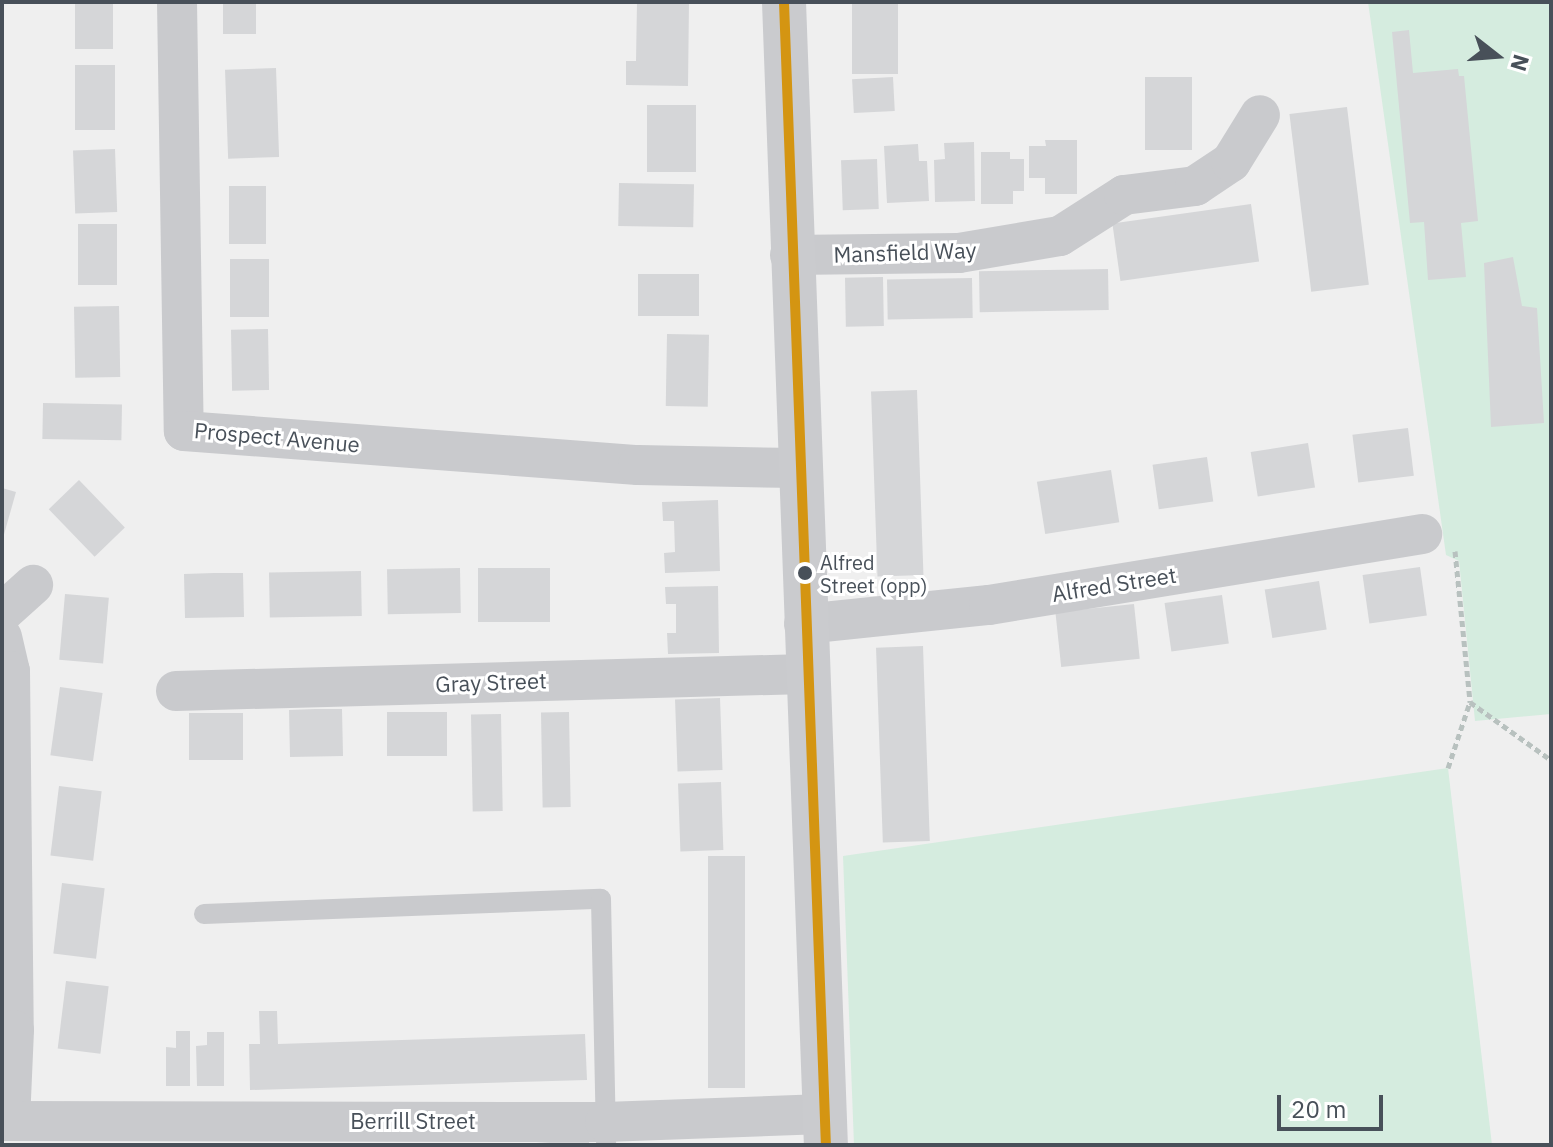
<!DOCTYPE html>
<html>
<head>
<meta charset="utf-8">
<style>
	body { margin:0 }
	#map { position:relative; width:1553px; height:1147px; overflow:hidden; background:#efefef; font-family:"IBM Plex Sans",sans-serif }
	div>[style] { position:absolute }
	[style*='--x'] { left:calc(var(--x)*1px); top:calc(var(--y)*1px); width:calc(var(--w)*1px); rotate:calc(var(--a)*1deg) }
	.green>* { inset:0; background:#d5ecdf }
	.building>* { inset:0; background:#d5d6d8; transform-origin:0 0 }
	.path>* { height:5px; margin-top:-2.5px; transform-origin:0; background:repeating-linear-gradient(90deg,#b8c1bf 0 6px,transparent 0 10px) }
	.lane>* { height:20px; margin:-10px; padding:0 10px; transform-origin:10px; border-radius:10px; background:#c9cacd }
	.street>* { height:40px; margin:-20px; padding:0 20px; transform-origin:20px; border-radius:20px; background:#c9cacd }
	.secondary>* { height:44px; margin:-22px; padding:0 22px; transform-origin:22px; border-radius:22px; background:#cacbce }
	.bus-1>* { height:10px; margin:-5px; padding:0 5px; transform-origin:5px; border-radius:5px; background:#d49512 }
	.dots>* { width:22px; height:22px; translate:-50% -50%; box-sizing:border-box; border:4px solid #fff; border-radius:50% }
	span { translate:-50% -50%; white-space:nowrap; text-align:center; line-height:1.15; -webkit-text-stroke:6px #fff; paint-order:stroke }
	.bus-label { font-size:20px; color:#485059 }
	.left { translate:0 -50%; text-align:left }
	.street-label { font-size:22px; color:#485059 }
	.frame { position:absolute; inset:0; border:4px solid #485059; pointer-events:none }
	.north { position:absolute; left:1457px; top:16px; width:80px; height:80px; -webkit-text-stroke:6px #fff; paint-order:stroke; rotate:107deg; font-size:22px; font-weight:700; line-height:32px; text-align:center; color:#485059 }
	.north::after { content:''; display:block; margin:auto; width:28px; height:36px; background:#485059; clip-path:polygon(50% 0,100% 100%,50% 72%,0 100%) }
	.scale { position:absolute; left:1277px; top:1095px; width:106px; height:36px; box-sizing:border-box; border:4px solid #485059; border-top:0; padding-left:10px; font-size:24px; line-height:28px; white-space:nowrap; color:#485059; -webkit-text-stroke:6px #fff; paint-order:stroke }
</style>
</head>
<body>
<div id="map">
	<div class="green">
		<i style="clip-path:polygon(1368px 2px,1551px 2px,1551px 714px,1475px 721px,1459px 561px,1446px 555px)"></i>
		<i style="clip-path:polygon(1448px 768px,1492px 1145px,854px 1145px,843px 856px)"></i>
	</div>
	<div class="building">
		<i style="left:75px;top:2px;width:38px;height:47px"></i>
		<i style="left:223px;top:2px;width:33px;height:32px"></i>
		<i style="clip-path:polygon(637px 2px,689px 2px,688px 86px,626px 85px,626px 61px,636px 61px)"></i>
		<i style="left:852px;top:2px;width:46px;height:72px"></i>
		<i style="clip-path:polygon(1409px 30px,1413px 73px,1458px 69px,1459px 76px,1464px 76px,1478px 221px,1461px 223px,1466px 277px,1428px 280px,1424px 222px,1410px 223px,1392px 32px)"></i>
		<i style="left:75px;top:65px;width:40px;height:65px"></i>
		<i style="left:276px;top:68px;width:89px;height:51px;rotate:88deg"></i>
		<i style="left:893px;top:77px;width:34px;height:41px;rotate:87deg"></i>
		<i style="left:1145px;top:77px;width:47px;height:73px"></i>
		<i style="left:647px;top:105px;width:49px;height:67px"></i>
		<i style="left:1347px;top:107px;width:179px;height:58px;rotate:83deg"></i>
		<i style="clip-path:polygon(1045px 140px,1077px 140px,1077px 194px,1045px 194px,1045px 178px,1029px 178px,1029px 146px,1046px 146px)"></i>
		<i style="clip-path:polygon(974px 142px,975px 201px,935px 202px,934px 160px,945px 159px,944px 143px)"></i>
		<i style="clip-path:polygon(918px 144px,919px 161px,927px 161px,929px 201px,887px 203px,884px 146px)"></i>
		<i style="left:115px;top:149px;width:63px;height:42px;rotate:88deg"></i>
		<i style="clip-path:polygon(981px 152px,1010px 152px,1010px 159px,1024px 159px,1024px 191px,1013px 191px,1013px 204px,981px 204px)"></i>
		<i style="left:877px;top:159px;width:50px;height:36px;rotate:88deg"></i>
		<i style="left:619px;top:183px;width:75px;height:43px;rotate:1deg"></i>
		<i style="left:229px;top:186px;width:37px;height:58px"></i>
		<i style="left:1251px;top:204px;width:58px;height:140px;rotate:82deg"></i>
		<i style="left:78px;top:224px;width:39px;height:61px"></i>
		<i style="clip-path:polygon(1513px 257px,1522px 306px,1537px 308px,1544px 423px,1491px 427px,1484px 263px)"></i>
		<i style="left:269px;top:259px;width:58px;height:39px;rotate:90deg"></i>
		<i style="left:1108px;top:269px;width:41px;height:129px;rotate:89deg"></i>
		<i style="left:638px;top:274px;width:61px;height:42px"></i>
		<i style="left:883px;top:277px;width:49px;height:38px;rotate:89deg"></i>
		<i style="left:972px;top:278px;width:40px;height:85px;rotate:89deg"></i>
		<i style="left:119px;top:306px;width:71px;height:45px;rotate:89deg"></i>
		<i style="left:268px;top:329px;width:61px;height:37px;rotate:89deg"></i>
		<i style="left:667px;top:334px;width:42px;height:72px;rotate:1deg"></i>
		<i style="left:917px;top:390px;width:185px;height:46px;rotate:88deg"></i>
		<i style="left:43px;top:403px;width:79px;height:36px;rotate:1deg"></i>
		<i style="left:1408px;top:428px;width:48px;height:56px;rotate:83deg"></i>
		<i style="left:1308px;top:443px;width:45px;height:58px;rotate:81deg"></i>
		<i style="left:1207px;top:457px;width:45px;height:55px;rotate:82deg"></i>
		<i style="left:1111px;top:470px;width:53px;height:75px;rotate:81deg"></i>
		<i style="left:79px;top:480px;width:66px;height:42px;rotate:46deg"></i>
		<i style="clip-path:polygon(2px 488px,16px 492px,3px 538px,2px 538px)"></i>
		<i style="clip-path:polygon(718px 500px,720px 571px,665px 573px,664px 553px,675px 552px,674px 521px,663px 521px,662px 502px)"></i>
		<i style="left:1420px;top:567px;width:49px;height:58px;rotate:82deg"></i>
		<i style="left:460px;top:568px;width:45px;height:73px;rotate:89deg"></i>
		<i style="left:550px;top:568px;width:54px;height:72px;rotate:90deg"></i>
		<i style="left:361px;top:571px;width:45px;height:92px;rotate:89deg"></i>
		<i style="clip-path:polygon(214px 573px,243px 573px,244px 617px,185px 618px,184px 574px)"></i>
		<i style="left:1319px;top:581px;width:49px;height:55px;rotate:81deg"></i>
		<i style="clip-path:polygon(718px 586px,719px 653px,668px 654px,667px 633px,676px 633px,676px 604px,666px 604px,665px 587px)"></i>
		<i style="left:65px;top:594px;width:44px;height:66px;rotate:5deg"></i>
		<i style="left:1222px;top:595px;width:49px;height:58px;rotate:82deg"></i>
		<i style="left:1134px;top:604px;width:55px;height:79px;rotate:84deg"></i>
		<i style="left:923px;top:646px;width:195px;height:47px;rotate:88deg"></i>
		<i style="left:60px;top:687px;width:43px;height:69px;rotate:8deg"></i>
		<i style="left:720px;top:698px;width:72px;height:45px;rotate:88deg"></i>
		<i style="clip-path:polygon(315px 709px,342px 709px,343px 756px,290px 757px,289px 710px)"></i>
		<i style="left:387px;top:712px;width:60px;height:44px"></i>
		<i style="left:569px;top:712px;width:95px;height:28px;rotate:89deg"></i>
		<i style="left:243px;top:713px;width:47px;height:54px;rotate:90deg"></i>
		<i style="left:501px;top:714px;width:97px;height:30px;rotate:89deg"></i>
		<i style="left:721px;top:782px;width:68px;height:43px;rotate:88deg"></i>
		<i style="left:59px;top:786px;width:43px;height:70px;rotate:7deg"></i>
		<i style="left:708px;top:856px;width:37px;height:232px"></i>
		<i style="left:62px;top:883px;width:43px;height:71px;rotate:7deg"></i>
		<i style="left:66px;top:981px;width:43px;height:68px;rotate:7deg"></i>
		<i style="clip-path:polygon(259px 1011px,277px 1011px,278px 1044px,585px 1034px,587px 1080px,250px 1090px,249px 1044px,260px 1044px)"></i>
		<i style="clip-path:polygon(176px 1031px,190px 1031px,190px 1086px,166px 1086px,166px 1047px,176px 1048px)"></i>
		<i style="clip-path:polygon(207px 1032px,224px 1032px,224px 1086px,197px 1086px,196px 1046px,207px 1045px)"></i>
		<i style="clip-path:polygon(589px 1139px,589px 1145px,536px 1145px,536px 1143px)"></i>
	</div>
	<div class="path">
		<i style="--x:1455;--y:551;--w:152;--a:84.3"></i>
		<i style="--x:1470;--y:702;--w:100;--a:35.6"></i>
		<i style="--x:1448;--y:768;--w:70;--a:-71.6"></i>
	</div>
	<div class="lane">
		<i style="--x:204;--y:914;--w:397;--a:-2.2"></i>
		<i style="--x:601;--y:899;--w:246;--a:88.8"></i>
	</div>
	<div class="street">
		<i style="--x:177;--y:2;--w:429;--a:89.1"></i>
		<i style="--x:184;--y:431;--w:455;--a:4.3"></i>
		<i style="--x:638;--y:465;--w:160;--a:1.1"></i>
		<i style="--x:790;--y:255;--w:169;--a:-0.7"></i>
		<i style="--x:959;--y:253;--w:102;--a:-9.6"></i>
		<i style="--x:1060;--y:236;--w:76;--a:-32.6"></i>
		<i style="--x:1124;--y:195;--w:72;--a:-7.2"></i>
		<i style="--x:1195;--y:186;--w:43;--a:-33.7"></i>
		<i style="--x:1231;--y:162;--w:55;--a:-58.3"></i>
		<i style="--x:2;--y:613;--w:42;--a:-42.1"></i>
		<i style="--x:804;--y:624;--w:186;--a:-5.9"></i>
		<i style="--x:989;--y:605;--w:439;--a:-9.3"></i>
		<i style="--x:2;--y:637;--w:35;--a:77"></i>
		<i style="--x:10;--y:671;--w:359;--a:89.4"></i>
		<i style="--x:14;--y:1030;--w:90;--a:92.5"></i>
		<i style="--x:176;--y:691;--w:630;--a:-1.55"></i>
		<i style="--x:2;--y:1121;--w:603;--a:0.1"></i>
		<i style="--x:605;--y:1122;--w:219;--a:-2.1"></i>
	</div>
	<div class="secondary">
		<i style="--x:784;--y:2;--w:1144;--a:87.9"></i>
	</div>
	<div class="bus-1">
		<i style="--x:784;--y:2;--w:1144;--a:87.9"></i>
	</div>
	<div class="dots">
		<i style="left:805px;top:573px;background:#485059"></i>
	</div>
	<div class="bus-label">
		<span class="left" style="left:820px;top:574px">Alfred<br>Street (opp)</span>
	</div>
	<div class="street-label">
		<span style="left:905px;top:252px;rotate:-2deg">Mansfield Way</span>
		<span style="left:277px;top:437px;rotate:5deg">Prospect Avenue</span>
		<span style="left:1114px;top:584px;rotate:-9deg">Alfred Street</span>
		<span style="left:491px;top:682px;rotate:-2deg">Gray Street</span>
		<span style="left:413px;top:1121px">Berrill Street</span>
	</div>
	<div class="frame"></div>
	<div class="north">N</div>
	<div class="scale">20 m</div>
</div>
</body>
</html>
